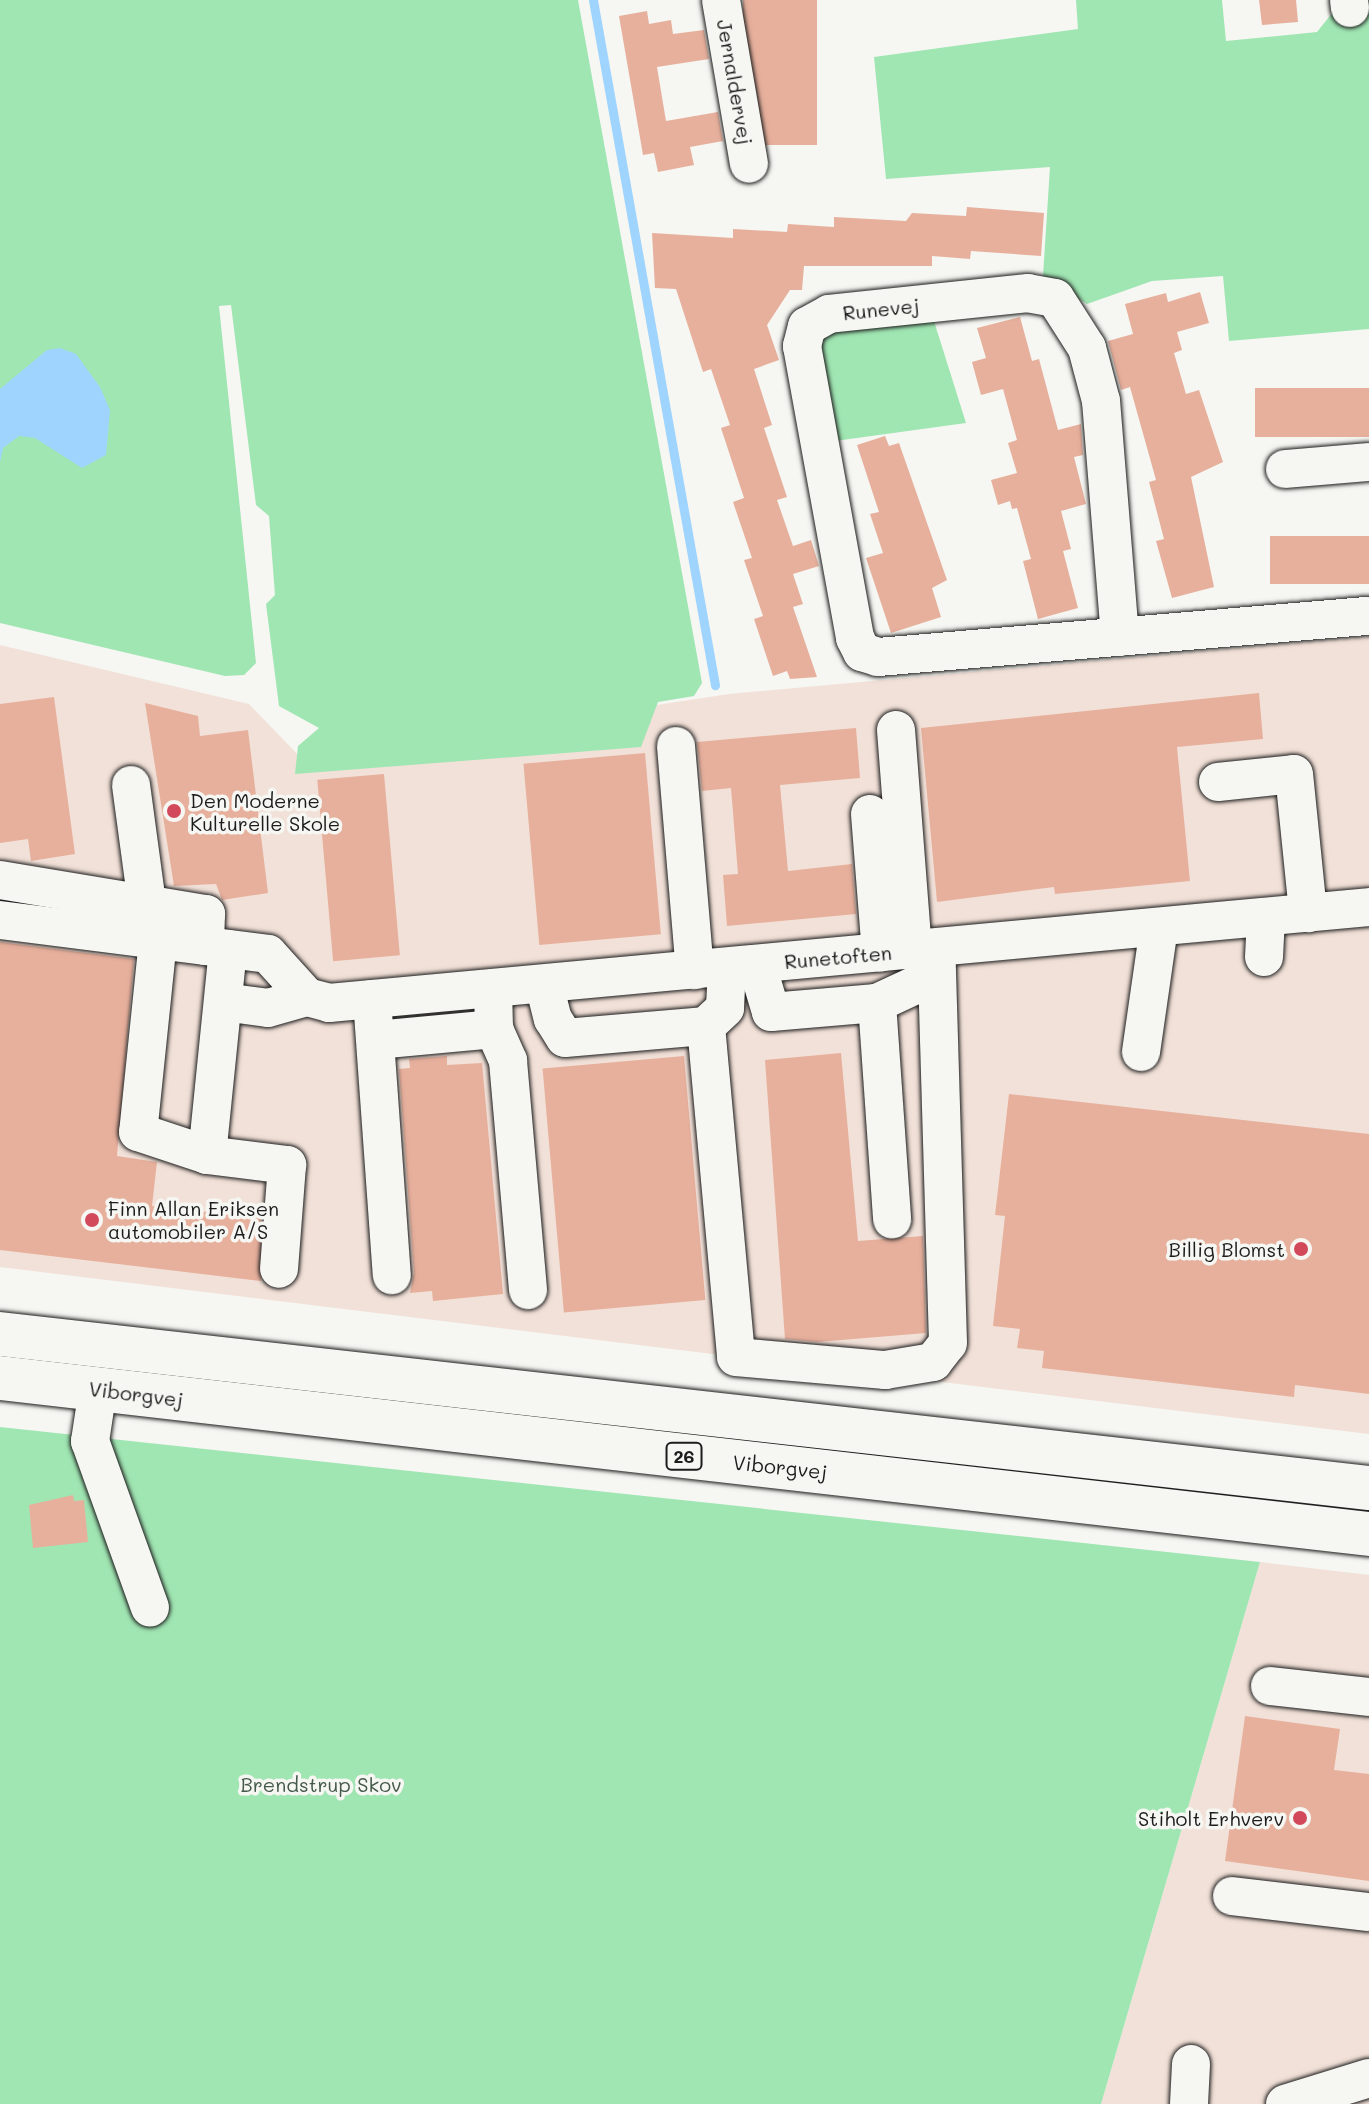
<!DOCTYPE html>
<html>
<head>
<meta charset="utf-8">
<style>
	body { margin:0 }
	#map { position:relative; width:1369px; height:2104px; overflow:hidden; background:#f6f6f2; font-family:Mali,sans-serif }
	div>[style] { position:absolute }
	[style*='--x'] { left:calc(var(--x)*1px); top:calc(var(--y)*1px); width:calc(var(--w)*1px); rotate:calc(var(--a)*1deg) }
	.built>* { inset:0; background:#f2e1d8 }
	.green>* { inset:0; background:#a0e6b3 }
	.water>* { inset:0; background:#9ed4fd }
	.stream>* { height:9px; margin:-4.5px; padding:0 4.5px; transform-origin:4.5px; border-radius:4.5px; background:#9ed4fd }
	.building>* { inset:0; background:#e7b09d; transform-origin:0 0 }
	.roads { filter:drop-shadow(0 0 2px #1c1c1c) drop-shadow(0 0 2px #1c1c1c) }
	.minor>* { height:38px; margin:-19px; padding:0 19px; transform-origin:19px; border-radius:19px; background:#f6f6f2 }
	.major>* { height:44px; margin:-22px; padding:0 22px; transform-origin:22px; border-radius:22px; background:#f6f6f2 }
	.dots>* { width:22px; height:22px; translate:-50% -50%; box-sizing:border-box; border:4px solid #f6f6f2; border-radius:50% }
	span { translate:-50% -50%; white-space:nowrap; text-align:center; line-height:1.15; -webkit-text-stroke:7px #f6f6f2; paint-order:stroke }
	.shield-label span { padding:2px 6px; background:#f6f6f2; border:2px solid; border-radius:6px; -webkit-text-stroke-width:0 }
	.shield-label { font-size:18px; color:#1c1c1c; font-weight:700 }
	.street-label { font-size:20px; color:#1c1c1c }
	.poi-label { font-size:20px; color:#1c1c1c }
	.left { translate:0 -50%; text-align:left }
	.right { translate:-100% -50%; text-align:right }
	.park-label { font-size:20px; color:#445949 }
</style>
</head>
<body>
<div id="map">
	<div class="built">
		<i style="clip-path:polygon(1369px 636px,1369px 1434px,0 1267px,0 645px,249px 704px,302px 759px,729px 694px)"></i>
		<i style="clip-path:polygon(1260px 1562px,1369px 1575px,1369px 2104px,1101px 2104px)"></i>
	</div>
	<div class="green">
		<i style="clip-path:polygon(0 0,578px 0,702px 683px,694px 696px,658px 702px,641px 747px,295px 774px,298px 746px,319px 728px,279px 706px,266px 604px,275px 595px,269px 516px,256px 505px,231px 305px,219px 306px,256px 663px,244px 675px,225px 676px,0 623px)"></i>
		<i style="clip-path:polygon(1076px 0,1222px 0,1226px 41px,1317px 32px,1333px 12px,1369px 0,1369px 329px,1229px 341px,1223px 276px,1152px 281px,1087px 304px,1043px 276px,1050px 167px,886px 179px,874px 57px,1078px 29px)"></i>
		<i style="clip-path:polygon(933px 318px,966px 423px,835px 441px,816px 332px)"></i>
		<i style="clip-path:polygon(0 1427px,1260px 1562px,1101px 2104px,0 2104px)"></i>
	</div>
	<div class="water">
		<i style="clip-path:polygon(60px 348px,76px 354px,100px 387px,110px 410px,106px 455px,82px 468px,35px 438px,19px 436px,3px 448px,0 462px,0 389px,47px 350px)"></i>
	</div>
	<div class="stream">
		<i style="--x:593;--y:0;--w:696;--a:79.9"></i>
	</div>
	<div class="building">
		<i style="left:743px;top:0;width:74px;height:145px"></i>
		<i style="clip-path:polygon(1259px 0,1296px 0,1298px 22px,1262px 25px)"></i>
		<i style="clip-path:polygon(647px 11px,649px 24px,671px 20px,673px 34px,704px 30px,709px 59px,657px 67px,666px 121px,718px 112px,723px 141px,690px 147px,694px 165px,658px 172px,654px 153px,643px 155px,619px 16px)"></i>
		<i style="clip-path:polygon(967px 207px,1044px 213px,1041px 256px,971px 251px,970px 259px,932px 256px,932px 266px,804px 266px,802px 290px,790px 290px,767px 325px,779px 360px,754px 369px,772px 425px,764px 428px,787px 497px,777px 500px,793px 546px,811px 540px,819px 566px,793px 574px,803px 604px,793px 607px,817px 677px,790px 679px,787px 671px,773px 676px,754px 619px,763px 616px,744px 560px,752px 558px,733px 502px,744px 498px,721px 428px,730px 425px,711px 369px,703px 372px,676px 289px,655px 288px,652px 233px,733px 238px,733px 229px,787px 232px,788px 224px,834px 227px,834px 217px,906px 221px,912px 213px,966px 216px)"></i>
		<i style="clip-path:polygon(1200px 292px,1209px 323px,1177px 332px,1182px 350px,1174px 353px,1186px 394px,1199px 390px,1223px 462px,1191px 477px,1214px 587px,1172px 598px,1156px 541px,1164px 539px,1149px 482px,1156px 480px,1130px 387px,1121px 390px,1108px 341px,1133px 334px,1125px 304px,1166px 293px,1168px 302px)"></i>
		<i style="clip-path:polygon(1020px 317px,1032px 361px,1039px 359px,1058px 430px,1081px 424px,1083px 455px,1074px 457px,1086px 504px,1061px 511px,1071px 549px,1063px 551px,1078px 608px,1038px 619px,1023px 561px,1031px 559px,1017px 508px,1012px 509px,1010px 501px,998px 505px,991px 480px,1017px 473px,1008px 443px,1017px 440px,1003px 389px,981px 395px,972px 362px,986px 358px,977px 328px)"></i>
		<i style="left:1369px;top:388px;width:49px;height:114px;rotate:90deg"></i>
		<i style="clip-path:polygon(885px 436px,889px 446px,899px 443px,947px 580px,932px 588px,941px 617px,891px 633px,866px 558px,883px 553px,870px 514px,879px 512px,857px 445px)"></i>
		<i style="left:1369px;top:536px;width:48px;height:99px;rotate:90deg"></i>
		<i style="clip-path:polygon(1259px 693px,1263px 739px,1177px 747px,1190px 881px,1055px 894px,1054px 887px,937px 902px,921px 728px)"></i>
		<i style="clip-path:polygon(54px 697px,75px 854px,31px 861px,28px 839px,0 843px,0 704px)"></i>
		<i style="clip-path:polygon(145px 703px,198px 716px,200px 736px,248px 730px,268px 893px,222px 900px,216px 884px,174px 886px)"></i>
		<i style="clip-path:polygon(856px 728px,860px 778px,780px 785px,788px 871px,852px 864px,856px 914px,727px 926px,723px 875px,738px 874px,731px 788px,702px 791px,697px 742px)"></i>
		<i style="left:645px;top:753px;width:182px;height:122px;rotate:85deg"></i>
		<i style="left:384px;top:774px;width:182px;height:67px;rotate:85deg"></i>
		<i style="clip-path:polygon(0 942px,134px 959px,117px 1156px,157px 1162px,152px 1206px,261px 1218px,261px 1281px,0 1250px)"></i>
		<i style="clip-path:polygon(841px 1053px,858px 1241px,923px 1236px,926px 1333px,817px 1342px,785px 1339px,765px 1060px)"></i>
		<i style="clip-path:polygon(447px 1056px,447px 1065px,482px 1063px,503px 1294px,433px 1301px,432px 1291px,410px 1293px,414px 1273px,399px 1069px,410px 1068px,409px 1059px)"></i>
		<i style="left:684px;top:1056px;width:245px;height:142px;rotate:85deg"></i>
		<i style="clip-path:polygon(1009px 1094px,1369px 1134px,1369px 1394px,1295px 1385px,1294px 1397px,1042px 1368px,1044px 1351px,1017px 1348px,1020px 1329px,993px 1326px,1005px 1216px,995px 1215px)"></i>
		<i style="clip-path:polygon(73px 1495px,74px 1501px,84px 1500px,88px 1542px,33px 1548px,29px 1505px)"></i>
		<i style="clip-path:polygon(1245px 1716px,1340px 1729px,1334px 1770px,1369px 1774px,1369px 1881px,1225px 1861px)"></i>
	</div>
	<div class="roads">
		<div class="minor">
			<i style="--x:721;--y:0;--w:166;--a:80.3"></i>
			<i style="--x:1349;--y:0;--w:8;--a:83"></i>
			<i style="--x:1285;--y:469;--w:84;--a:-4.8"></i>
			<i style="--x:1120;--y:637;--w:237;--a:-94.6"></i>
			<i style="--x:1101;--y:401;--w:55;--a:-104.8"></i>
			<i style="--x:1087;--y:348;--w:59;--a:-122.6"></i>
			<i style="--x:1055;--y:298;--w:27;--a:-170"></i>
			<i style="--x:1028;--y:293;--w:200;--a:174"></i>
			<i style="--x:829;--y:314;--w:25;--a:151"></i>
			<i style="--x:807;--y:326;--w:21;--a:104"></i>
			<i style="--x:802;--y:346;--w:297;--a:79.7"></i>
			<i style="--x:855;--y:638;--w:16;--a:63"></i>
			<i style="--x:862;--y:652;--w:17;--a:17"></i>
			<i style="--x:878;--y:657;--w:493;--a:-4.8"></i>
			<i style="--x:896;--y:730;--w:221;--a:85.6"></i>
			<i style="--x:676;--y:746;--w:225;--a:85.2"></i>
			<i style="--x:1218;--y:782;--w:76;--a:-6"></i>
			<i style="--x:1294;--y:774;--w:140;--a:84.2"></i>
			<i style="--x:131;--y:785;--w:120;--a:82.3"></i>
			<i style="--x:870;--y:814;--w:139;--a:85.5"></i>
			<i style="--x:0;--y:880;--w:209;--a:9.4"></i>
			<i style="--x:206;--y:914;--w:32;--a:92"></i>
			<i style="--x:0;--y:920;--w:270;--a:7.2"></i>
			<i style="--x:268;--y:954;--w:58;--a:47.8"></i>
			<i style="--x:307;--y:997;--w:23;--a:15"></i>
			<i style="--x:329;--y:1003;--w:1044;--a:-5.27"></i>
			<i style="--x:158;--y:940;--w:193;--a:95.9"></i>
			<i style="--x:138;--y:1132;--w:73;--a:18.4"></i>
			<i style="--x:228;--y:949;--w:207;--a:95.8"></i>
			<i style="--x:207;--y:1155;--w:81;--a:7.1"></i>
			<i style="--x:287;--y:1165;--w:104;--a:94.4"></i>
			<i style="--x:1264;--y:957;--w:40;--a:-87.1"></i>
			<i style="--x:757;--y:965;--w:49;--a:73.4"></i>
			<i style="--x:771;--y:1012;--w:106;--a:-4.9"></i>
			<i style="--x:877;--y:1003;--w:66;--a:-25"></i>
			<i style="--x:544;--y:984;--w:36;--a:76"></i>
			<i style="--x:553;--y:1019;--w:22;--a:58"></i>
			<i style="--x:565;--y:1038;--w:142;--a:-4.9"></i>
			<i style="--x:706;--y:1026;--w:26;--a:-43"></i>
			<i style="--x:725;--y:1008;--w:41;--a:-87.2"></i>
			<i style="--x:493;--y:988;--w:41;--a:88.6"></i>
			<i style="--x:494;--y:1029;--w:35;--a:66"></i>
			<i style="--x:508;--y:1061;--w:230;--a:85"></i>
			<i style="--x:372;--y:999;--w:277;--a:85.9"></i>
			<i style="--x:223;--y:1002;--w:45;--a:7.6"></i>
			<i style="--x:268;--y:1008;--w:41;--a:-15.8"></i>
			<i style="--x:877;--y:1003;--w:217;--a:86"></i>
			<i style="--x:706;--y:1026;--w:332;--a:84.8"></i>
			<i style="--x:736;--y:1357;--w:150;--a:5"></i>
			<i style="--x:885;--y:1370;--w:49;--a:-9.5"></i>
			<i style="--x:933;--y:1362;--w:24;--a:-52"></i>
			<i style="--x:948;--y:1343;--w:395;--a:-91.7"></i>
			<i style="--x:376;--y:1040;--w:119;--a:-5.3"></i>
			<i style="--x:1141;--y:1052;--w:126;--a:-81.8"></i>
			<i style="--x:98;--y:1389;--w:53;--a:98.7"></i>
			<i style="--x:90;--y:1441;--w:177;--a:70.2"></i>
			<i style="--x:1270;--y:1686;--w:100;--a:6.3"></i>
			<i style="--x:1232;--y:1896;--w:138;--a:6.7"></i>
			<i style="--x:1189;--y:2104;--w:40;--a:-87.1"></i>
			<i style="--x:1285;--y:2104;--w:88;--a:-17.2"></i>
		</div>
		<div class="major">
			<i style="--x:0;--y:1334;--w:1378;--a:6.42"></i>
			<i style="--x:0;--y:1378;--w:1378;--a:6.5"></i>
		</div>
	</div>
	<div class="dots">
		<i style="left:174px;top:811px;background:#d1495b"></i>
		<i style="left:92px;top:1220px;background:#d1495b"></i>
		<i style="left:1301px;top:1249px;background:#d1495b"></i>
		<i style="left:1300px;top:1818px;background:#d1495b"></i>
	</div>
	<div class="shield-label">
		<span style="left:684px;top:1456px">26</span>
	</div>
	<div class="street-label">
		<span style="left:735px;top:82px;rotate:80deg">Jernaldervej</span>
		<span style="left:881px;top:309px;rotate:-6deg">Runevej</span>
		<span style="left:838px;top:957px;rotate:-5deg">Runetoften</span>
		<span style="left:136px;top:1394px;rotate:7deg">Viborgvej</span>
		<span style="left:780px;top:1467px;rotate:6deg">Viborgvej</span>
	</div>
	<div class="poi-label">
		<span class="left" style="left:190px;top:812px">Den Moderne<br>Kulturelle Skole</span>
		<span class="left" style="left:108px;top:1220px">Finn Allan Eriksen<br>automobiler A/S</span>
		<span class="right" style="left:1285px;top:1249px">Billig Blomst</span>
		<span class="right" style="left:1284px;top:1818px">Stiholt Erhverv</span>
	</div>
	<div class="park-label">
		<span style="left:321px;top:1784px">Brendstrup Skov</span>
	</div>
</div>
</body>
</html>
